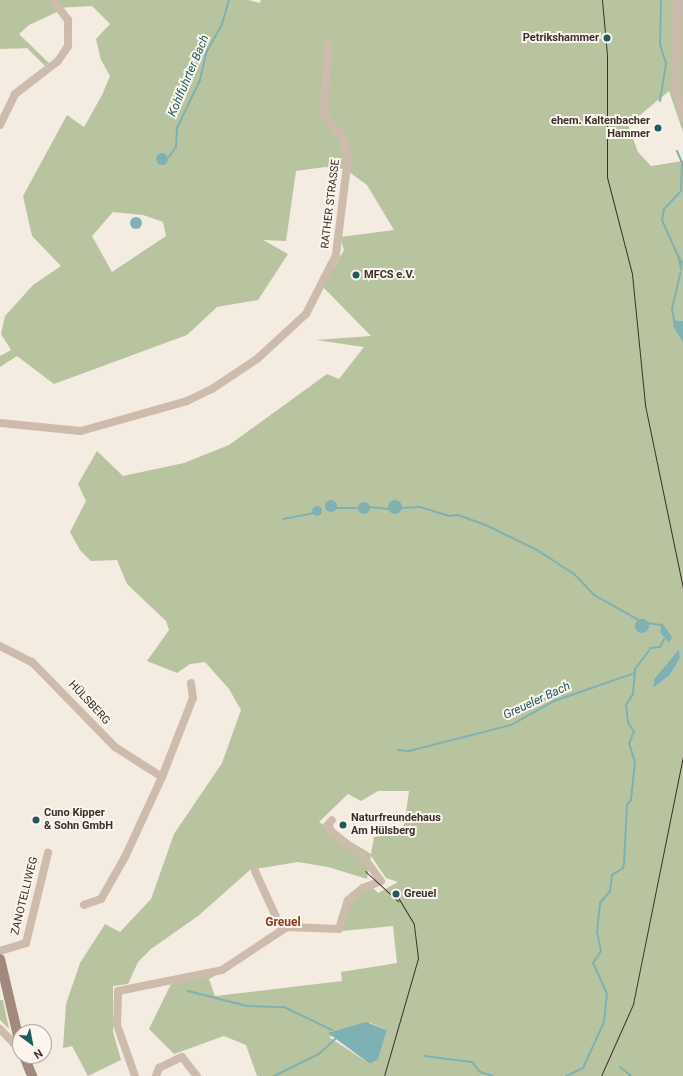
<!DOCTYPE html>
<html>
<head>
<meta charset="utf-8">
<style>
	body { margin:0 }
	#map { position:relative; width:683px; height:1076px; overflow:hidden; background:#f4ebe1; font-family:Roboto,sans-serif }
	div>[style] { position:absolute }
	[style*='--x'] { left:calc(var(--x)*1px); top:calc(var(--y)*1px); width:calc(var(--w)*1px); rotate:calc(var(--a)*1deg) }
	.green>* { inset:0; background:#b8c4a0 }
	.water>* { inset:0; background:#7fb0b2 }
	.round { border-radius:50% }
	.stream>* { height:2px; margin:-1px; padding:0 1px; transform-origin:1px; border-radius:1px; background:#7fb0b2 }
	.street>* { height:8px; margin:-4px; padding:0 4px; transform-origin:4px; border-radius:4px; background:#cdbbac }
	.secondary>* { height:10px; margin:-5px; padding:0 5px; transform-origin:5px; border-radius:5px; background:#a18a7d }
	.tram>* { height:1px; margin:-0.5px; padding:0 0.5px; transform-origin:0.5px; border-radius:0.5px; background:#3b302b }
	.dots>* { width:11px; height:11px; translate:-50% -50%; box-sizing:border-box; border:2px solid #fbf5ee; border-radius:50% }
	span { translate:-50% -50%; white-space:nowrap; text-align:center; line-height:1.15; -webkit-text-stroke:4px #fbf5ee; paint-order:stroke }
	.poi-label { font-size:11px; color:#3b302b; font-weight:700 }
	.right { translate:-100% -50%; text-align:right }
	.left { translate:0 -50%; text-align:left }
	.street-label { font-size:11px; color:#3b302b }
	.water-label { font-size:12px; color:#1f5a5e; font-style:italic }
	.neighbourhood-label { font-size:12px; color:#8c3b22; font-weight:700 }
	.north { position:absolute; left:12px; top:1024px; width:40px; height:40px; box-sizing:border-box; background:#fbf5ee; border:1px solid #aea6a0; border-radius:50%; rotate:148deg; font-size:11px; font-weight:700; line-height:16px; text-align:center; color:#3b302b }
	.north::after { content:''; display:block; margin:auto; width:14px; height:18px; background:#1f5a5e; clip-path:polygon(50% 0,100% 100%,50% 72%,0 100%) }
</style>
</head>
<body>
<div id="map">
	<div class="green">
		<i style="clip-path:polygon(evenodd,0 0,248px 0,260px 3px,261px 0,683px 0,683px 132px,669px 91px,628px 125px,638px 152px,651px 166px,683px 161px,683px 321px,675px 320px,673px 325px,683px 343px,683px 1076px,257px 1076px,246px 1045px,224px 1036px,174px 1054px,149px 1029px,172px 982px,222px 972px,209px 979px,215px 996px,342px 981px,341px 972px,397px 963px,393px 926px,342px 931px,347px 910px,356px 895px,372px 887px,378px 893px,398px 882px,386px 878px,371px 856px,367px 879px,328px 867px,298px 862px,250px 870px,198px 916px,151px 949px,138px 962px,128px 984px,113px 986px,113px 1032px,121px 1060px,88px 1076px,72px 1046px,63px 1048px,66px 1004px,80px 963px,105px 924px,120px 932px,151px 899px,174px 834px,222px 763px,241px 710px,229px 689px,205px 662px,190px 664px,177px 673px,147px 661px,169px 630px,166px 621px,127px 584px,117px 560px,91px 561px,80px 550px,70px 532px,86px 501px,78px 484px,97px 451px,123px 476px,184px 463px,229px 445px,327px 374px,339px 379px,364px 347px,316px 340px,371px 336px,323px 287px,344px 250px,340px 237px,394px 230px,367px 185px,345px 169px,325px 167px,296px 171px,286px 241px,263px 240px,288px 254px,258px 300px,217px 307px,187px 335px,54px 384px,17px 356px,0 367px,0 356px,11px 350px,1px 334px,5px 316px,33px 285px,61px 266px,32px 236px,23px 196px,67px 115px,84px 127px,102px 95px,110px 76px,101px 60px,96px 39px,110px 24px,92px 6px,57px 8px,57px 12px,29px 25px,19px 34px,49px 63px,45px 66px,27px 48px,0 49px,0 0,113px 212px,143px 215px,163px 222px,166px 236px,112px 272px,92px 236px,113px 212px,0 0,679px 649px,680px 658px,670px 675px,653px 688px,654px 679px,679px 649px,0 0,378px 791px,409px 791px,403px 833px,374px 837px,371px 854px,319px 822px,348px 794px,361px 801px,378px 791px,0 0,371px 1023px,387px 1030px,378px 1060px,370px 1064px,329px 1037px,371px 1023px)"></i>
		<i style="clip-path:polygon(0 1000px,3px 1000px,9px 1029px,0 1020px)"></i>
	</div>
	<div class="water">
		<i class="round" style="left:156px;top:153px;width:12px;height:12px"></i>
		<i class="round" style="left:130px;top:217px;width:12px;height:12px"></i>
		<i style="clip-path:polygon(678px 254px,683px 262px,681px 273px,677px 255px)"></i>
		<i style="clip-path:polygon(674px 320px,683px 321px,683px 343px,673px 326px)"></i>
		<i class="round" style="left:325px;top:500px;width:12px;height:12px"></i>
		<i class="round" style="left:388px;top:500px;width:14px;height:14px"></i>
		<i class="round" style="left:358px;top:502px;width:12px;height:12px"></i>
		<i class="round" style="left:312px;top:506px;width:10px;height:10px"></i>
		<i class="round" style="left:635px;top:619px;width:14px;height:14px"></i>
		<i style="clip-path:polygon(662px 623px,672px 637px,669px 643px,660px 632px)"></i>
		<i style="clip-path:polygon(679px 649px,680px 658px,670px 675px,653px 688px,654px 679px)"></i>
		<i style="clip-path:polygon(366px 1022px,387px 1030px,378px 1060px,370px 1064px,328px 1033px)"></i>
	</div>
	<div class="stream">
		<i style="--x:660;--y:101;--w:38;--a:-81"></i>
		<i style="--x:666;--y:63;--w:19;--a:-108"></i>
		<i style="--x:660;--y:45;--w:45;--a:-88.7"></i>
		<i style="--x:677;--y:151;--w:13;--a:67"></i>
		<i style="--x:682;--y:163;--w:28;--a:92"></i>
		<i style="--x:681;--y:191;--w:25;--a:133"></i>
		<i style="--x:664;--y:209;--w:11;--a:100"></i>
		<i style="--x:662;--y:220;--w:39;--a:66"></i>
		<i style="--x:169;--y:157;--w:12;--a:-55"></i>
		<i style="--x:176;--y:147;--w:19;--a:-87"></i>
		<i style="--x:177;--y:128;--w:53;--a:-64.4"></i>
		<i style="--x:200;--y:80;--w:28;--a:-77"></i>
		<i style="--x:206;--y:53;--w:33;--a:-61"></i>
		<i style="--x:222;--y:24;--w:25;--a:-74"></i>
		<i style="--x:674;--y:321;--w:12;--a:-99"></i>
		<i style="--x:672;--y:309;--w:37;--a:-77"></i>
		<i style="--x:368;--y:507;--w:22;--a:5"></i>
		<i style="--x:337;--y:508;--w:21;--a:0"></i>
		<i style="--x:400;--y:508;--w:20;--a:-3"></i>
		<i style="--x:420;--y:507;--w:30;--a:17"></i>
		<i style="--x:449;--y:516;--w:9;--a:-6"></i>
		<i style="--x:458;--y:515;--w:32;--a:20"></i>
		<i style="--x:488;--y:526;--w:55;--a:26.1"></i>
		<i style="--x:537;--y:550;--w:44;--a:33"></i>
		<i style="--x:574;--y:574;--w:29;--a:46"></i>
		<i style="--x:594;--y:595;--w:51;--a:29.1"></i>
		<i style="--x:283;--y:519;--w:32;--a:-11"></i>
		<i style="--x:645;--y:623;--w:17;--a:7"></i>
		<i style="--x:398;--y:750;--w:11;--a:5"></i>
		<i style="--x:409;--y:751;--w:105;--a:-14.3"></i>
		<i style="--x:511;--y:725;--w:49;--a:-29.2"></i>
		<i style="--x:554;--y:701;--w:86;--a:-19.1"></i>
		<i style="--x:188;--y:991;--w:61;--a:14.3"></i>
		<i style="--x:247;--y:1006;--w:37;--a:2"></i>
		<i style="--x:284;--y:1007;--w:53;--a:25.6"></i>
		<i style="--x:424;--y:1056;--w:48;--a:7.1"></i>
		<i style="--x:472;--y:1062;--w:13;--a:51"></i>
		<i style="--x:480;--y:1072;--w:14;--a:17"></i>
		<i style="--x:620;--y:1067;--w:14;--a:39"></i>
		<i style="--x:274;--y:1076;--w:50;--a:-26.1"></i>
		<i style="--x:319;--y:1054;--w:22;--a:-43"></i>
		<i style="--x:566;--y:1076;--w:19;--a:-25"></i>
		<i style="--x:583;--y:1068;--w:51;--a:-65.5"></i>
		<i style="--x:604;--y:1022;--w:28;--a:-84"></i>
		<i style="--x:607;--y:994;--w:34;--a:-114"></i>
		<i style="--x:593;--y:963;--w:14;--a:-56"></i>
		<i style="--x:601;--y:951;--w:19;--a:-102"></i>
		<i style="--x:597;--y:932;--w:29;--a:-84"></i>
		<i style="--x:600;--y:903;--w:16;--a:-50"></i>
		<i style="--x:610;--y:891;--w:16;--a:-83"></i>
		<i style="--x:612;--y:875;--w:13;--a:-32"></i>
		<i style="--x:623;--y:868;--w:5;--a:-79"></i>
		<i style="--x:624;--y:863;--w:58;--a:-87"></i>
		<i style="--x:627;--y:805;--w:6;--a:-51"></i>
		<i style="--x:631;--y:800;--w:38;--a:-84"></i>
		<i style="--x:635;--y:762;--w:19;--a:-108"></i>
		<i style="--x:629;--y:744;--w:14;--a:-69"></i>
		<i style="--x:634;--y:731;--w:10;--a:-127"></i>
		<i style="--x:628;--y:723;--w:18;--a:-96"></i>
		<i style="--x:626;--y:705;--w:13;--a:-58"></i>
		<i style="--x:633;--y:694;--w:25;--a:-85"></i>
		<i style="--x:635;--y:669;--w:26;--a:-53"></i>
		<i style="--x:651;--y:648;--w:9;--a:-6"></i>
		<i style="--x:660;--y:647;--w:9;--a:-63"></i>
	</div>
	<div class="street">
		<i style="--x:677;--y:0;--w:89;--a:90.6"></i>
		<i style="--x:676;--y:89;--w:27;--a:75"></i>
		<i style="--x:0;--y:125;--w:34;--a:-64"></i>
		<i style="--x:15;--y:94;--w:54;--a:-37.5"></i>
		<i style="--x:58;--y:61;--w:18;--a:-56"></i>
		<i style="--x:68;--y:46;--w:26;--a:-90"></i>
		<i style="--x:68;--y:20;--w:25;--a:-127"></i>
		<i style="--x:0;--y:423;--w:81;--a:5.6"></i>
		<i style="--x:81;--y:431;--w:110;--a:-15.8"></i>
		<i style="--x:187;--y:401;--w:28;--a:-26"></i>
		<i style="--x:212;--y:389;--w:54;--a:-33.7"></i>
		<i style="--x:257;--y:359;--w:67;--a:-42.6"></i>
		<i style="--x:306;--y:314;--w:66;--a:-63"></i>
		<i style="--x:336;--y:255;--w:99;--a:-83"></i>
		<i style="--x:348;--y:157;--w:19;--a:-106"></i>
		<i style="--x:343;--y:139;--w:31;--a:-127"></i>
		<i style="--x:324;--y:114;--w:69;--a:-86.7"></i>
		<i style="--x:0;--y:646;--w:36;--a:27"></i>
		<i style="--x:32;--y:662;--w:119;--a:45.7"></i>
		<i style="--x:115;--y:747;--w:56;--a:32.6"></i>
		<i style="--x:162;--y:777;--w:88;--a:114.8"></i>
		<i style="--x:125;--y:857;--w:48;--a:119.7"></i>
		<i style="--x:101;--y:899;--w:18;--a:161"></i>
		<i style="--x:162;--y:777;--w:85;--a:-68.6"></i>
		<i style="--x:193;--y:698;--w:15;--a:-98"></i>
		<i style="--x:255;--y:871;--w:65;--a:65.4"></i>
		<i style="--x:0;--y:951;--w:27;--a:-17"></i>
		<i style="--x:26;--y:943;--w:93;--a:-76.3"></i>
		<i style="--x:0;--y:1029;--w:29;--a:46"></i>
		<i style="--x:135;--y:1076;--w:54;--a:-109.4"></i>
		<i style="--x:117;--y:1025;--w:34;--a:-88"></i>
		<i style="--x:118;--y:991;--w:106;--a:-11.4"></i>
		<i style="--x:222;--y:970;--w:78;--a:-33.5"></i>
		<i style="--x:287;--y:927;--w:52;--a:2.2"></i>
		<i style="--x:339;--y:929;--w:30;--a:-73"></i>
		<i style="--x:348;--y:900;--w:19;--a:-39"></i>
		<i style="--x:363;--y:888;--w:19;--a:-21"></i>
		<i style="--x:381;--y:881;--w:29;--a:-126"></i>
		<i style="--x:364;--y:858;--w:43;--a:-140.7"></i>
		<i style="--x:331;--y:831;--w:7;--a:-117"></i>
		<i style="--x:328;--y:825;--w:6;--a:-51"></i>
		<i style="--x:156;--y:1076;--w:9;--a:-69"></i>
		<i style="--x:159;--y:1068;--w:25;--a:-26"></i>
		<i style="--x:182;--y:1057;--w:24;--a:52"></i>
	</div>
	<div class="secondary">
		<i style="--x:0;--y:959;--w:87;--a:76.8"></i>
		<i style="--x:24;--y:1056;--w:22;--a:68"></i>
	</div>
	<div class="tram">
		<i style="--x:602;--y:0;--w:55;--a:84.8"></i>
		<i style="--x:607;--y:55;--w:122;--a:90"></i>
		<i style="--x:607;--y:177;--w:100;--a:75.5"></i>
		<i style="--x:632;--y:274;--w:132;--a:84.3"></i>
		<i style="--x:645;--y:405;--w:188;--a:78.3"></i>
		<i style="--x:365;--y:871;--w:45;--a:42.3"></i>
		<i style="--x:384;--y:1076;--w:123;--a:-73.9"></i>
		<i style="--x:418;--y:958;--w:34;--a:-97"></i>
		<i style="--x:414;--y:924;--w:35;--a:-121"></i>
		<i style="--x:601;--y:1076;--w:79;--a:-66"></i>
		<i style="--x:633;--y:1004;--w:252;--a:-78.6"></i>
	</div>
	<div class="dots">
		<i style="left:607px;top:38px;background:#1f5a5e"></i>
		<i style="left:658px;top:128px;background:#1f5a5e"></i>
		<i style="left:356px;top:275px;background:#1f5a5e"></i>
		<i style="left:36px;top:820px;background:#1f5a5e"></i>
		<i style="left:343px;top:825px;background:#1f5a5e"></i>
		<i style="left:396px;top:894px;background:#1f5a5e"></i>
	</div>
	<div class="poi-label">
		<span class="right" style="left:599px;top:38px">Petrikshammer</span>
		<span class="right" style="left:650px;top:128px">ehem. Kaltenbacher<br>Hammer</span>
		<span class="left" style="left:364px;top:275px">MFCS e.V.</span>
		<span class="left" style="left:44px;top:820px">Cuno Kipper<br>&amp; Sohn GmbH</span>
		<span class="left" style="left:351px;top:825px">Naturfreundehaus<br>Am Hülsberg</span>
		<span class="left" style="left:404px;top:894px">Greuel</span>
	</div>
	<div class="street-label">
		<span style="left:331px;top:204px;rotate:-83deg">RATHER STRASSE</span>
		<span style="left:89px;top:703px;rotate:47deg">HÜLSBERG</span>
		<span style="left:25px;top:896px;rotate:-76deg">ZANOTELLIWEG</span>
	</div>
	<div class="water-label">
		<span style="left:189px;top:76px;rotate:-67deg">Kohlfuhrter Bach</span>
		<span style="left:537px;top:701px;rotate:-25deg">Greueler Bach</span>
	</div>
	<div class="neighbourhood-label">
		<span style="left:283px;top:923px">Greuel</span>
	</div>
	<div class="north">N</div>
</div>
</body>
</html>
